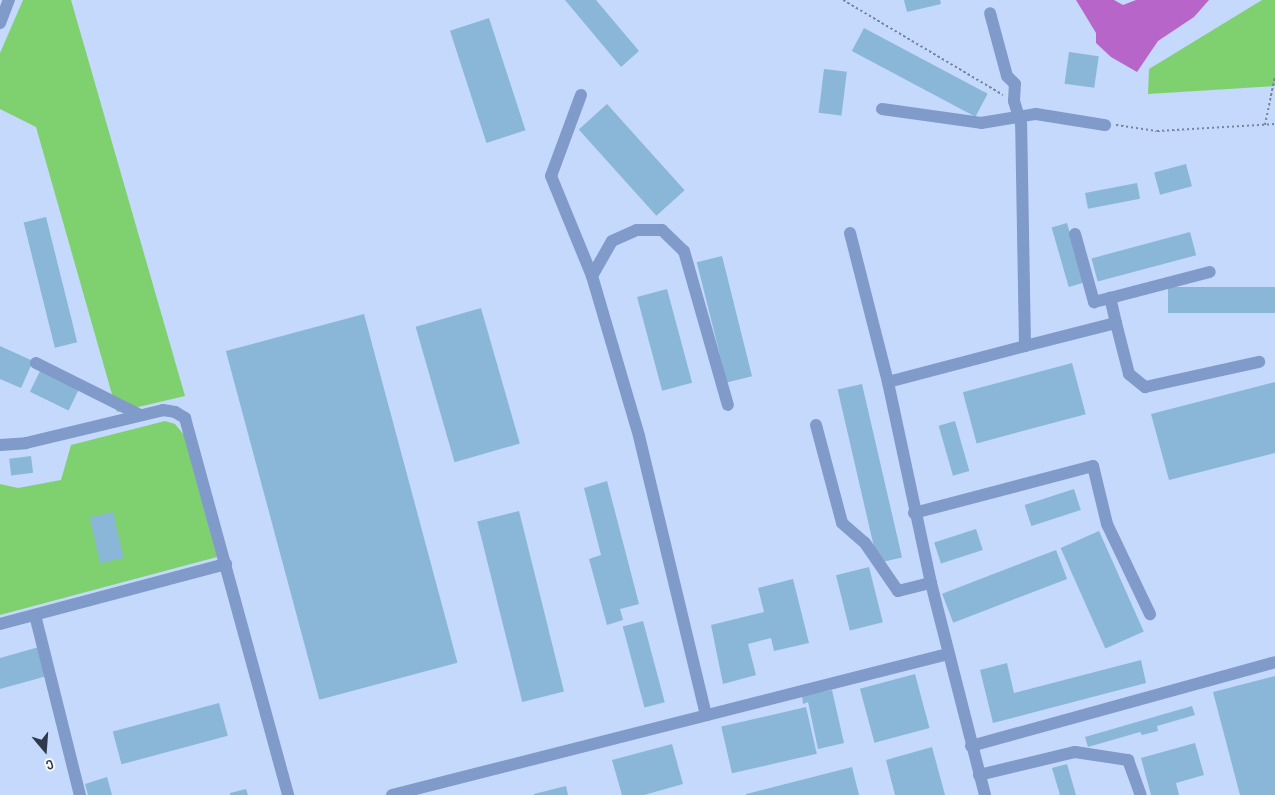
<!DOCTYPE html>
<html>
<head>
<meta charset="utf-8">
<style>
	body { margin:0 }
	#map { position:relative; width:1275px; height:795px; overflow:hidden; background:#c4d9fc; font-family:"Sofia Sans Condensed",sans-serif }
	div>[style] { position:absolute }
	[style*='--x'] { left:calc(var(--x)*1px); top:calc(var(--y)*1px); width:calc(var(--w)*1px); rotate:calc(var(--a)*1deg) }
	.green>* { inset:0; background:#7fd16f }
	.water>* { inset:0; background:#b765c9 }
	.building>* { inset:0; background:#8ab7d8; transform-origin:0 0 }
	.path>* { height:2px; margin-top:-1px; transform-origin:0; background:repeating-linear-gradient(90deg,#7786a0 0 2.5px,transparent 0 5px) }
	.minor>* { height:12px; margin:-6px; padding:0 6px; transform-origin:6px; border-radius:6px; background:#809bc9 }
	span { translate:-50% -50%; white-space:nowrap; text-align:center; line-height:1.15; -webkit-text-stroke:4px #f6f9fe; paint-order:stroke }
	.north { position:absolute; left:20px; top:725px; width:50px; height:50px; -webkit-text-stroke:4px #f6f9fe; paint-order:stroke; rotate:162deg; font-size:14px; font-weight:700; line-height:20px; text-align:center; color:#2f394b }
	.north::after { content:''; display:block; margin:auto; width:18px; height:22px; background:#2f394b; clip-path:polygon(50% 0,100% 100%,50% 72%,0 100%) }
</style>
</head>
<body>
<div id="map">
	<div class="green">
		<i style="clip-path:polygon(23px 0,71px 0,185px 396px,117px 412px,36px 127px,0 109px,0 53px)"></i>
		<i style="clip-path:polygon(1262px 0,1275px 0,1275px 86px,1148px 94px,1149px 69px)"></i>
		<i style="clip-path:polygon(165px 421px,175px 424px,184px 435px,217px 557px,0 615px,0 484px,18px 488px,61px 480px,71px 445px)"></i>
	</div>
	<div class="water">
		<i style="clip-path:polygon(1076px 0,1114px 0,1123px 5px,1136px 0,1209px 0,1194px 17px,1158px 41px,1137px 72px,1111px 57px,1096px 43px,1096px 33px)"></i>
	</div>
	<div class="building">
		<i style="clip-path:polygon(565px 0,596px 0,639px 51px,621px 67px)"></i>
		<i style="clip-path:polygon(904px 0,940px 0,941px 4px,907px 12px)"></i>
		<i style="left:489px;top:18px;width:118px;height:41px;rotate:72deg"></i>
		<i style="left:864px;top:28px;width:140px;height:26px;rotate:28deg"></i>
		<i style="left:1069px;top:52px;width:30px;height:32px;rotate:8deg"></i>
		<i style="left:824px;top:69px;width:23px;height:44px;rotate:7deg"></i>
		<i style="left:607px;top:104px;width:116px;height:38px;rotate:48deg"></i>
		<i style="left:1186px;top:164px;width:23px;height:33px;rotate:75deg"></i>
		<i style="left:1137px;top:183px;width:16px;height:53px;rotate:79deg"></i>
		<i style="left:46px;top:217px;width:129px;height:23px;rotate:76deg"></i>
		<i style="left:1067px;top:223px;width:62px;height:16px;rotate:74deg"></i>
		<i style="left:1190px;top:232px;width:24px;height:102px;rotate:75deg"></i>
		<i style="left:722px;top:256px;width:124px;height:26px;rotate:76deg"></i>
		<i style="left:1275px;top:287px;width:26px;height:107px;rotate:90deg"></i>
		<i style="left:667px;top:289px;width:97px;height:31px;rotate:75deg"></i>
		<i style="left:481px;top:308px;width:141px;height:68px;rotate:74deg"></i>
		<i style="left:364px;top:314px;width:361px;height:143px;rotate:75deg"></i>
		<i style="clip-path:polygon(0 346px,33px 361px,21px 388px,0 379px)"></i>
		<i style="left:1072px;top:363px;width:53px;height:113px;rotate:75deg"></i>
		<i style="left:40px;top:371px;width:43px;height:23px;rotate:26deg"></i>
		<i style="clip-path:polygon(1275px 382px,1275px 453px,1169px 480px,1151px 414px)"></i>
		<i style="left:862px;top:384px;width:178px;height:25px;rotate:77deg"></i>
		<i style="left:955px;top:421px;width:52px;height:17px;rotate:74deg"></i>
		<i style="left:31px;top:456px;width:17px;height:22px;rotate:83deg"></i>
		<i style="clip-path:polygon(607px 481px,639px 604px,620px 609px,623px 620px,607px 625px,589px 559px,601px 555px,584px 488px)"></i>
		<i style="left:1074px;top:489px;width:22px;height:52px;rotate:72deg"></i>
		<i style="left:519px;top:511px;width:186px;height:43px;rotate:76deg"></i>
		<i style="left:113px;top:512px;width:47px;height:24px;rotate:77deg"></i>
		<i style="left:976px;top:529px;width:22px;height:44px;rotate:72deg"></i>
		<i style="left:1099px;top:531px;width:110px;height:42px;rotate:66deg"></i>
		<i style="left:1056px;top:550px;width:31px;height:122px;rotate:69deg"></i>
		<i style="left:869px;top:567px;width:57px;height:34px;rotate:76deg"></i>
		<i style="clip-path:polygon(793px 579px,809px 643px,774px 651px,771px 638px,748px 644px,756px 675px,723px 684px,711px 625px,764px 612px,758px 588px)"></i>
		<i style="left:643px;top:621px;width:84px;height:21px;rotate:75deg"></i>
		<i style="clip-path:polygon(39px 647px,47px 676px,0 689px,0 658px)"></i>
		<i style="clip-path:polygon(1141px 660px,1146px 683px,993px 723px,980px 670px,1007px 663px,1014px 693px)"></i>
		<i style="left:915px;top:674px;width:56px;height:57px;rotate:75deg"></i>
		<i style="clip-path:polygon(1275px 676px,1275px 795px,1240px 795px,1213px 692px)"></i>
		<i style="clip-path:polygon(832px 690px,844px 743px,818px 749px,808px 702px,803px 704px,802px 696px)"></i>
		<i style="left:219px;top:703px;width:34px;height:110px;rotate:75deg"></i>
		<i style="clip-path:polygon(1192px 706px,1195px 715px,1157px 726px,1158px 731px,1142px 735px,1140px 732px,1088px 747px,1085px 737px)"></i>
		<i style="left:806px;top:707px;width:48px;height:87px;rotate:77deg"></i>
		<i style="clip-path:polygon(1195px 743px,1204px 775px,1176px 783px,1179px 795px,1151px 795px,1141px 758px)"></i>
		<i style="clip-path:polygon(672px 744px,683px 784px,644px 795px,622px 795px,612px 760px)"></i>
		<i style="clip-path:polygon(932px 747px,945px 795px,895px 795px,886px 760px)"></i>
		<i style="clip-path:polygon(1067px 764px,1076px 795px,1060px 795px,1052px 768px)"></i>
		<i style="clip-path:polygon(852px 767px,859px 795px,746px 795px,746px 794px)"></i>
		<i style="clip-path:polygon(107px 777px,112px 795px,88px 795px,85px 784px)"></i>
		<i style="clip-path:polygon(566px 786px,568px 795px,534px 795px,534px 794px)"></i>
		<i style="clip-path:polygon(246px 789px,248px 795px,230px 795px,230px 793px)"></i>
	</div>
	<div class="path">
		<i style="--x:843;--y:0;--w:186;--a:30.7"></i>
		<i style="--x:1116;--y:125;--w:41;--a:8.3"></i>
		<i style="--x:1157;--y:131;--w:118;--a:-3.4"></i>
		<i style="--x:1265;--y:125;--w:50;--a:-78.5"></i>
	</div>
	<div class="minor">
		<i style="--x:0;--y:23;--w:25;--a:-69"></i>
		<i style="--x:581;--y:95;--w:86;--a:110.3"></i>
		<i style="--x:551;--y:176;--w:108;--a:67.7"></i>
		<i style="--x:592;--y:276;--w:167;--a:73.6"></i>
		<i style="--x:639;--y:436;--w:287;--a:76.5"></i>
		<i style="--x:882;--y:109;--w:100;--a:8"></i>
		<i style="--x:981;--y:123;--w:56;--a:-9.3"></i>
		<i style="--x:1036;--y:114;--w:70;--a:9.1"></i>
		<i style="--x:850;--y:233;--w:154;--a:75.7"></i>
		<i style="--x:1075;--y:234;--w:71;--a:74.4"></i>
		<i style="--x:1094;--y:302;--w:16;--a:-14"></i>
		<i style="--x:592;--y:276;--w:40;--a:-60.3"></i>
		<i style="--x:612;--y:241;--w:27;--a:-24"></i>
		<i style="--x:637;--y:230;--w:25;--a:0"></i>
		<i style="--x:662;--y:230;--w:30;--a:44"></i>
		<i style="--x:684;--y:251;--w:160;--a:74.1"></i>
		<i style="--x:1116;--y:323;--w:26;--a:-103"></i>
		<i style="--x:1110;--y:298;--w:103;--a:-14.6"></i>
		<i style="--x:1025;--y:346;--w:94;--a:-14.2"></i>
		<i style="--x:1116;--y:323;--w:53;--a:75.7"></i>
		<i style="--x:1129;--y:374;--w:21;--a:39"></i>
		<i style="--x:1145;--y:387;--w:117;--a:-12.4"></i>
		<i style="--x:36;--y:363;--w:116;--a:26.6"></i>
		<i style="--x:816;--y:425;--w:101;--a:75.1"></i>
		<i style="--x:842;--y:523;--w:30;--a:41"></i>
		<i style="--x:865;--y:543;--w:58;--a:55.5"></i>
		<i style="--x:898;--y:591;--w:34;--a:-14"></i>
		<i style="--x:0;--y:445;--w:26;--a:-4"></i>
		<i style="--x:26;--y:443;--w:141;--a:-13.5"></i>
		<i style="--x:163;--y:410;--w:12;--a:9"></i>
		<i style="--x:175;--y:412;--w:12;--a:31"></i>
		<i style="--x:185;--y:418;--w:391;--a:74.7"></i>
		<i style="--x:914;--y:513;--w:185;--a:-14.7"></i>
		<i style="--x:1093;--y:466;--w:60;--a:76.4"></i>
		<i style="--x:1107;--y:524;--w:100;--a:64.5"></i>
		<i style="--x:35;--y:615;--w:186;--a:76"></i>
		<i style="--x:0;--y:624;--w:234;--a:-14.9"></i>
		<i style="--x:971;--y:746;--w:315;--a:-15.4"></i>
		<i style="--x:979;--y:775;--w:99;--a:-13.5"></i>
		<i style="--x:1075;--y:752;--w:54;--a:8.6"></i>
		<i style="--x:1128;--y:760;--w:37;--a:70"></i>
		<i style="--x:392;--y:795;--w:574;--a:-14.23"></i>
		<i style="--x:985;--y:795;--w:219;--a:-104.3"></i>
		<i style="--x:931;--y:583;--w:206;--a:-102.1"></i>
		<i style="--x:888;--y:382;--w:142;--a:-14.7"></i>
		<i style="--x:1025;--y:346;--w:222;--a:-91"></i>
		<i style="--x:1021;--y:124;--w:24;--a:-107"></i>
		<i style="--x:1014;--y:101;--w:17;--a:-87"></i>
		<i style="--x:1015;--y:84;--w:11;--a:-135"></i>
		<i style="--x:1007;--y:76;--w:65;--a:-105.1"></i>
	</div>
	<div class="north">С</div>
</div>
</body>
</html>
